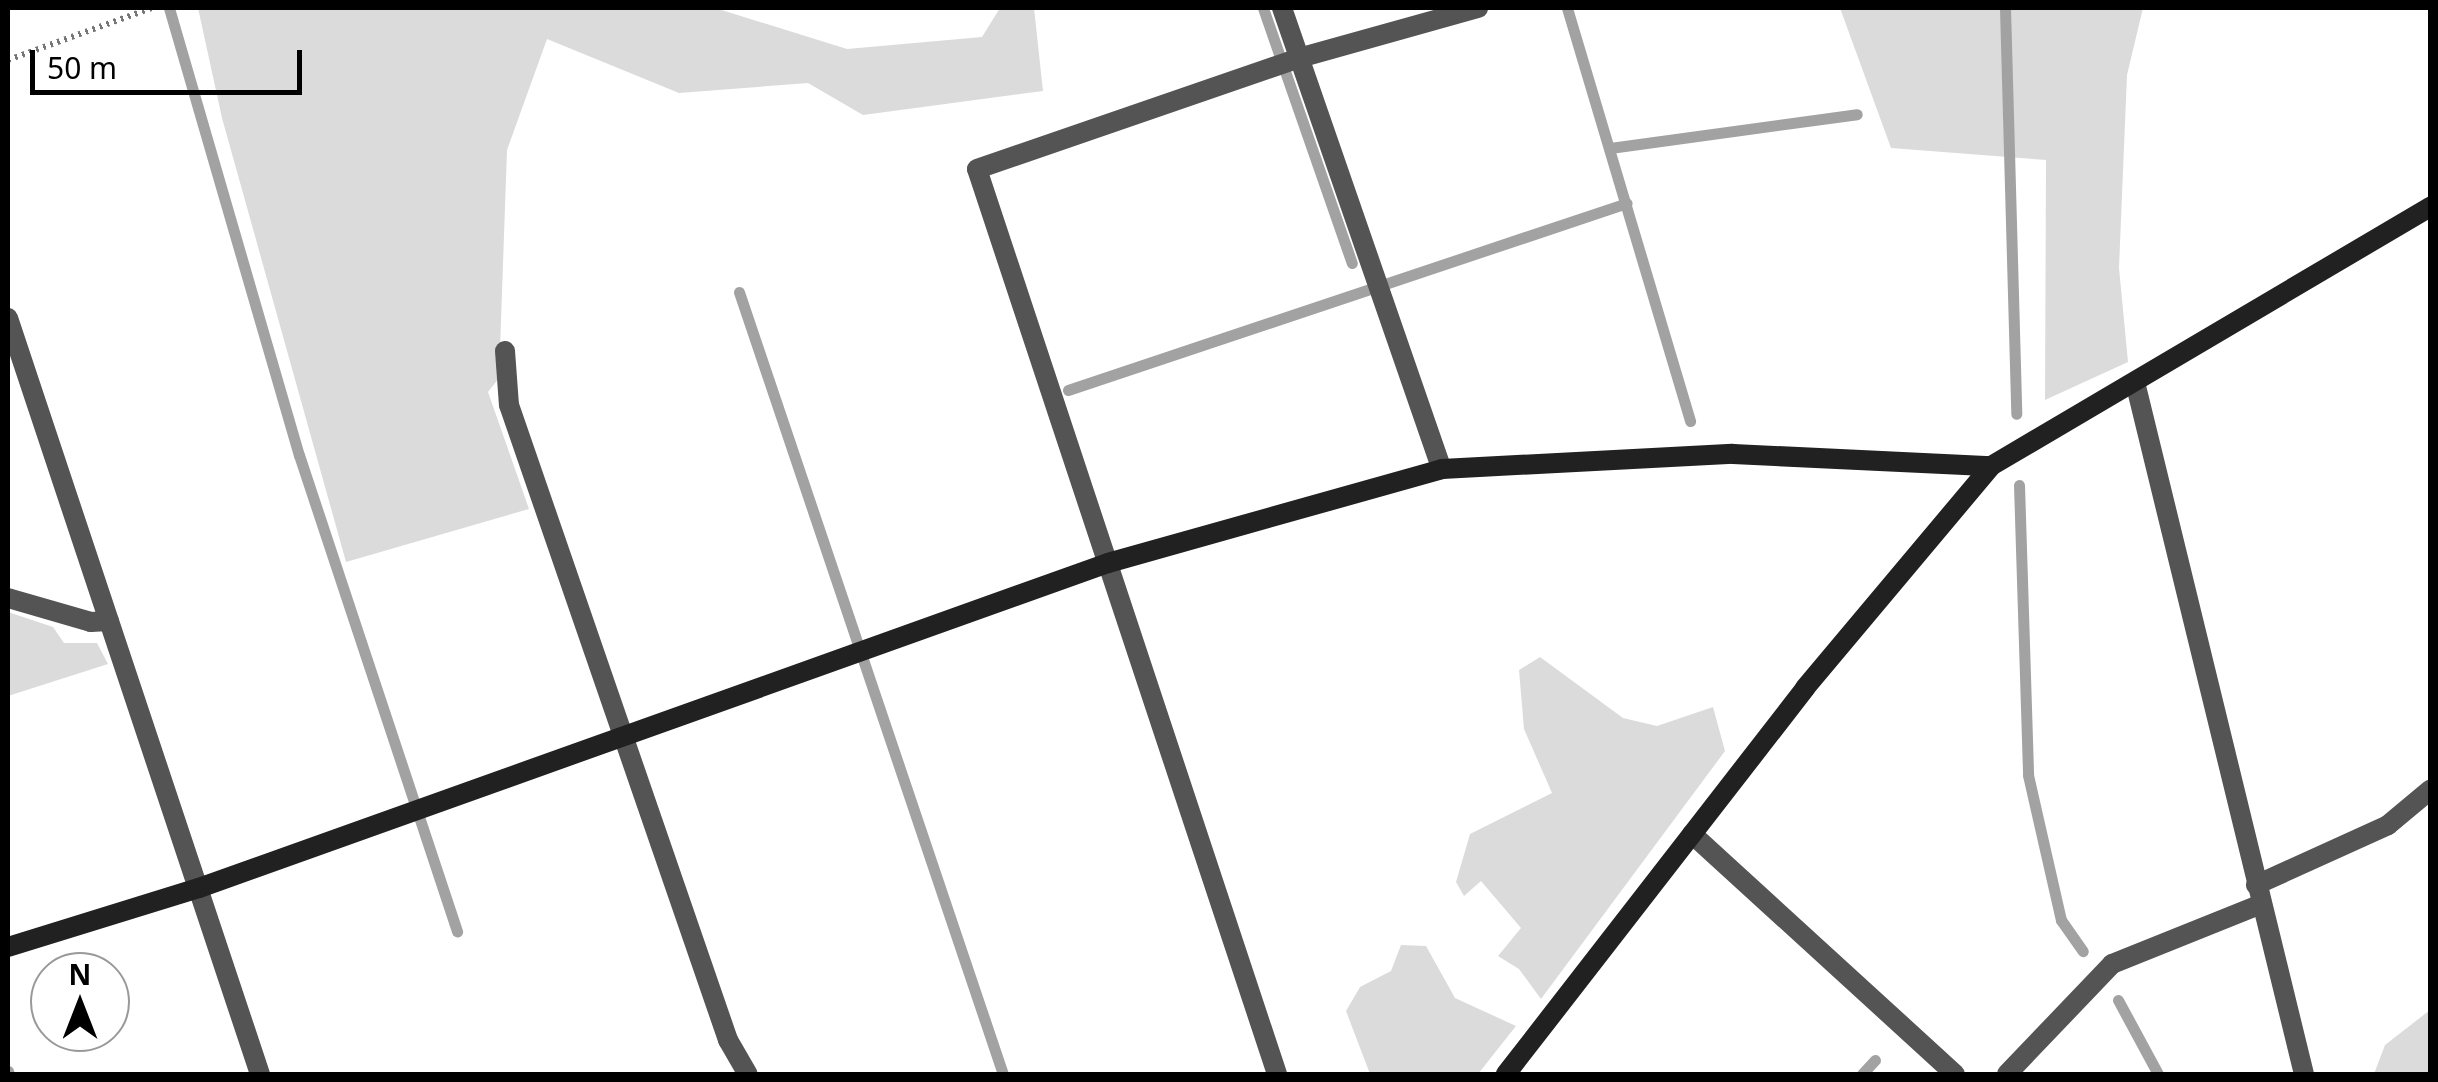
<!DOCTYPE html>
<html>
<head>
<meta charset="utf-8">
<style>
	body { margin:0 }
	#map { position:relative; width:2438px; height:1082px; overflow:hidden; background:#fff; font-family:"Noto Sans",sans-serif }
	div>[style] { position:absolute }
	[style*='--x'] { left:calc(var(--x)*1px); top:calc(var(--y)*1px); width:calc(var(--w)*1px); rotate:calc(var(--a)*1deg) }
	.green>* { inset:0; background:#dbdbdb }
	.stream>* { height:11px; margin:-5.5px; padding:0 5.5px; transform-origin:5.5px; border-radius:5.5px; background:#a2a2a2 }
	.path>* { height:6px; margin-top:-3px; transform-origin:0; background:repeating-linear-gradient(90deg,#767676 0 2.5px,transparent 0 7.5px) }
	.street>* { height:20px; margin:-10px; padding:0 10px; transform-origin:10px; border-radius:10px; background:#545454 }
	.secondary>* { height:20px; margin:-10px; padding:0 10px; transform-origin:10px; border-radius:10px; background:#212121 }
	span { translate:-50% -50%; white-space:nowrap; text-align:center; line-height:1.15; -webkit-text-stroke:10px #fff; paint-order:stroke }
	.frame { position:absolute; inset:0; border:10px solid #000; pointer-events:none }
	.north { position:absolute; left:30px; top:952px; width:100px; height:100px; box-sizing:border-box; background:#fff; border:2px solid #999; border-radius:50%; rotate:0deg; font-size:28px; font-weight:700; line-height:40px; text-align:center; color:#000 }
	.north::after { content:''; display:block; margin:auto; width:35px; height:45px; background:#000; clip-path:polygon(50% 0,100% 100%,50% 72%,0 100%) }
	.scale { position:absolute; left:30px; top:50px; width:272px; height:45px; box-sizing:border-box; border:5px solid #000; border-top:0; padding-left:12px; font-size:30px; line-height:35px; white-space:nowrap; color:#000; -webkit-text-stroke:8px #fff; paint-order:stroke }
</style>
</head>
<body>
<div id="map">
	<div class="green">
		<i style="clip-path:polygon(198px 8px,715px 8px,847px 49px,982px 37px,1000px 8px,1034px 8px,1043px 91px,863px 115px,808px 83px,679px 93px,547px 39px,507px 150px,499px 378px,488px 392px,529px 509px,346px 562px,222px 118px)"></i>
		<i style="clip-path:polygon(1840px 8px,2143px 8px,2127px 75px,2119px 268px,2128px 362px,2045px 400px,2046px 160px,1891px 148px)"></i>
		<i style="clip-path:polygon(8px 612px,53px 627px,64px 643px,97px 643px,108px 664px,8px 696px)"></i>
		<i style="clip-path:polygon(1540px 657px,1623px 718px,1657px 726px,1713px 707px,1725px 751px,1541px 999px,1519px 969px,1498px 956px,1521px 928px,1481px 881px,1464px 896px,1456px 882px,1470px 834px,1552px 793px,1524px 729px,1519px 670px)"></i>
		<i style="clip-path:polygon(1401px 945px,1426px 946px,1455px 998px,1516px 1026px,1478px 1074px,1370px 1074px,1346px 1011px,1360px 987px,1391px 971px)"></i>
		<i style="clip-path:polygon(2430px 1010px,2430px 1074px,2374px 1074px,2385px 1045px)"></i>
	</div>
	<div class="stream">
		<i style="--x:169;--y:8;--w:466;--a:73.8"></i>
		<i style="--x:299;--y:455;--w:502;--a:71.64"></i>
		<i style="--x:1263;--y:8;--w:270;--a:70.8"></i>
		<i style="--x:1567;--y:8;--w:431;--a:73.4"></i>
		<i style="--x:2005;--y:8;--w:406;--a:88.4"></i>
		<i style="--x:1610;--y:148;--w:249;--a:-7.8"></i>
		<i style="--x:739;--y:292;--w:825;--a:71.35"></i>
		<i style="--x:1068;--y:390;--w:589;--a:-18.5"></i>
		<i style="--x:2019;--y:485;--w:290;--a:88.2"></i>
		<i style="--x:2028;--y:775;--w:149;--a:77.2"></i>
		<i style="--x:2061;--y:920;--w:38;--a:55"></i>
		<i style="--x:2118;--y:1000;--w:84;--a:61.6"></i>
		<i style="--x:8;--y:1071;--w:3;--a:72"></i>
		<i style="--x:1862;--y:1074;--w:19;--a:-47"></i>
	</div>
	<div class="path">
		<i style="--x:8;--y:60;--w:153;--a:-19.9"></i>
	</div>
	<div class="street">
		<i style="--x:1282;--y:8;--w:488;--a:70.9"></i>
		<i style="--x:8;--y:318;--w:797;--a:71.57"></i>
		<i style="--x:505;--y:351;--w:54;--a:85.8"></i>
		<i style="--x:509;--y:405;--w:672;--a:70.97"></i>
		<i style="--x:728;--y:1040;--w:39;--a:60"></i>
		<i style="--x:2135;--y:382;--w:712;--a:76.28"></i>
		<i style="--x:8;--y:598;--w:86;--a:16.1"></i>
		<i style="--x:91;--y:622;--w:18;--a:-3"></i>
		<i style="--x:1692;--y:834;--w:356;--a:42.4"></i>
		<i style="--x:2256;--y:885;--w:145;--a:-24.4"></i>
		<i style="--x:2388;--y:825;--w:55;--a:-39.8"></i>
		<i style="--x:1277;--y:1074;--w:953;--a:-108.34"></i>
		<i style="--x:977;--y:169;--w:341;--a:-19"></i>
		<i style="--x:1299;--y:58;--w:186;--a:-15.6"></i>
		<i style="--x:2007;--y:1074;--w:152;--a:-46.3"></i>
		<i style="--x:2112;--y:964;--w:161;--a:-21.9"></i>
	</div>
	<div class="secondary">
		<i style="--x:8;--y:947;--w:200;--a:-17.2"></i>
		<i style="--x:199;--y:888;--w:965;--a:-19.67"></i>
		<i style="--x:1108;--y:563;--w:347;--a:-15.7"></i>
		<i style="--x:1442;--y:469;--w:291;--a:-3"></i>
		<i style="--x:1733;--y:454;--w:258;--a:2.7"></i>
		<i style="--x:1506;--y:1074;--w:488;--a:-52.2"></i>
		<i style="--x:1805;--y:688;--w:290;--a:-50"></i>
		<i style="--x:1991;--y:466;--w:510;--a:-30.54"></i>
	</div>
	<div class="frame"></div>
	<div class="north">N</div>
	<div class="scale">50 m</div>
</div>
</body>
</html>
